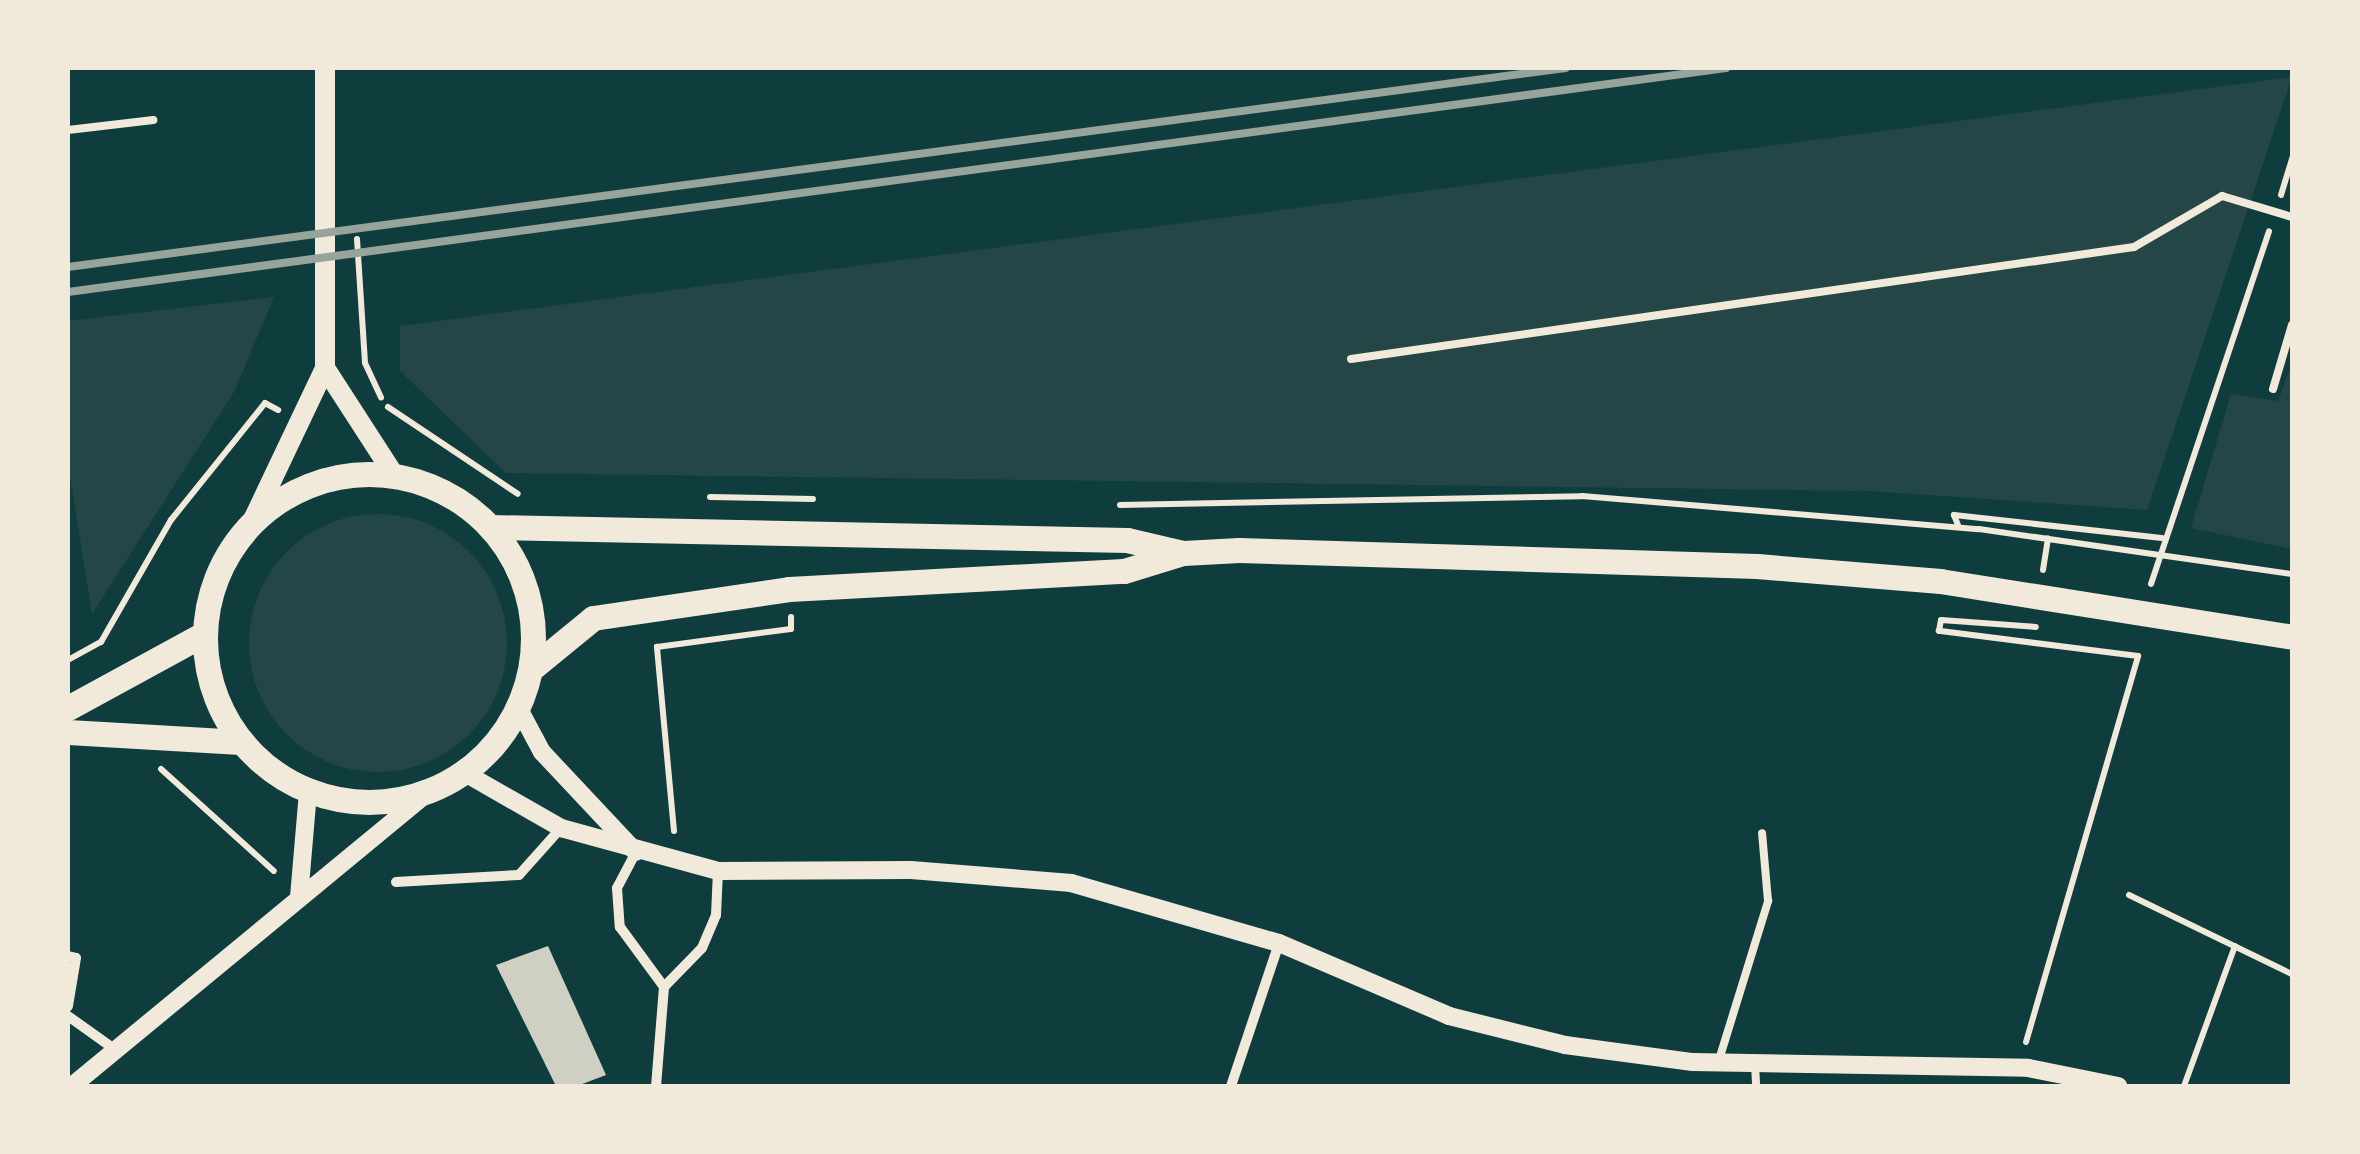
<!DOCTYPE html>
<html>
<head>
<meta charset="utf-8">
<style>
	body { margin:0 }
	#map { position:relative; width:2360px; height:1154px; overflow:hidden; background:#0f3d3e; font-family:"Fira Sans Condensed",sans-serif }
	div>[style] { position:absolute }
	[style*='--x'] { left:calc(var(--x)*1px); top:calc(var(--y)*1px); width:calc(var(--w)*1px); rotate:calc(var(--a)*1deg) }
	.green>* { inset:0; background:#244646 }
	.round { border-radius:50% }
	.building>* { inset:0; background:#cfcfc3 }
	.path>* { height:6px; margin:-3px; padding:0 3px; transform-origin:3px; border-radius:3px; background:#f1e9da }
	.service>* { height:8px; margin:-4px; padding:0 4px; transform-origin:4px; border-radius:4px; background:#f1e9da }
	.minor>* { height:10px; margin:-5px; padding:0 5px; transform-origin:5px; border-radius:5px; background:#f1e9da }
	.tertiary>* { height:18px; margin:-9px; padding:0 9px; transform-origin:9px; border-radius:9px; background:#f1e9da }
	.secondary>* { height:20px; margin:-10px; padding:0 10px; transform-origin:10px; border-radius:10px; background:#f1e9da }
	.primary>* { height:25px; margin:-12.5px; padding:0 12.5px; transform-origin:12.5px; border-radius:12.5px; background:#f1e9da }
	.primary>.ring { margin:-12.5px; padding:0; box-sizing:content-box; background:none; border:25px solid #f1e9da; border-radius:50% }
	.rail>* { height:8px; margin:-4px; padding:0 4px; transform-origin:4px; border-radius:4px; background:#97a49c }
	span { translate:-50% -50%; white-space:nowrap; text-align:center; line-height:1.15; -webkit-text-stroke:8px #f1e9da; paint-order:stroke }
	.frame { position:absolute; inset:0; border:70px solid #f1e9da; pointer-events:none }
</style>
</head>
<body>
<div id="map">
	<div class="green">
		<i style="clip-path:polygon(2292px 77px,2147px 510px,1870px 491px,506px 473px,400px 371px,400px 326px)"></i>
		<i style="clip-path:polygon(274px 297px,234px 392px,92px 614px,68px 463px,68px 321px)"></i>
		<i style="clip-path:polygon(2292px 364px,2292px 549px,2191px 528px,2231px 394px,2278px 401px)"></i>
		<i class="round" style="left:249px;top:514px;width:258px;height:258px"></i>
	</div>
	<div class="building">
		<i style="clip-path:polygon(548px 946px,606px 1075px,577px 1086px,556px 1086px,496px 965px)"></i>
	</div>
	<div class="path">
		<i style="--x:2281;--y:195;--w:39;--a:-73"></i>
		<i style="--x:357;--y:239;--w:124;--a:86.3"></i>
		<i style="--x:365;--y:363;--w:38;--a:65"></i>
		<i style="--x:388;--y:407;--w:156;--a:33.8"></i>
		<i style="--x:710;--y:497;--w:103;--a:1.1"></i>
		<i style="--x:1120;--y:505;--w:462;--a:-1.1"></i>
		<i style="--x:1582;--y:496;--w:398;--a:4.8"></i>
		<i style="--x:1979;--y:529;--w:316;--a:8.2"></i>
		<i style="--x:1958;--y:525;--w:11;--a:-112"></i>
		<i style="--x:1954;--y:515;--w:209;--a:6.3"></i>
		<i style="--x:2043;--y:570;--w:32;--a:-81"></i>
		<i style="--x:2151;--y:584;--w:372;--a:-71.5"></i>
		<i style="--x:68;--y:660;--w:38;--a:-29"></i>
		<i style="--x:101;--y:642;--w:141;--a:-60.2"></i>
		<i style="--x:171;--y:520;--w:150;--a:-51.2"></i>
		<i style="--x:265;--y:403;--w:15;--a:28"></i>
		<i style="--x:161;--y:769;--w:152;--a:42.1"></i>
		<i style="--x:674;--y:831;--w:185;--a:-95.3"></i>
		<i style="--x:657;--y:647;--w:135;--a:-7.7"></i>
		<i style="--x:791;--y:629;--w:12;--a:-90"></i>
		<i style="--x:2129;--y:895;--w:181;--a:25.9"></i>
		<i style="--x:2026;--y:1042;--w:402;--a:-73.8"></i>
		<i style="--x:2138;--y:656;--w:201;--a:-172.8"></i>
		<i style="--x:1939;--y:631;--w:11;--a:-80"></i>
		<i style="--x:1941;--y:620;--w:95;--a:4.2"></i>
		<i style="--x:2184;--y:1086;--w:149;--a:-70"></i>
	</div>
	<div class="service">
		<i style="--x:68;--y:130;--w:86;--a:-6.7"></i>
		<i style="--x:1351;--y:359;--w:791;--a:-8.14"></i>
		<i style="--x:2134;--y:247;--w:102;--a:-30.1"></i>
		<i style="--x:2222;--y:196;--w:73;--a:16.7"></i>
		<i style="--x:2273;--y:389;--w:67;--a:-73.5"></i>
		<i style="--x:1718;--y:1063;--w:170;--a:-72.8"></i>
		<i style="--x:1768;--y:901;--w:68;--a:-95"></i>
		<i style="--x:1755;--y:1064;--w:22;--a:87"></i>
	</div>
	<div class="minor">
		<i style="--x:636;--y:852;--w:41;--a:117.8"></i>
		<i style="--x:617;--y:888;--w:39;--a:86"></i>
		<i style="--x:620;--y:927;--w:74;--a:53.7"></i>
		<i style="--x:664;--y:987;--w:99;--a:94.6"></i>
		<i style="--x:396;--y:882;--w:123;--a:-3.3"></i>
		<i style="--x:519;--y:875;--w:63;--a:-48.2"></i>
		<i style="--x:68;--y:956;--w:8;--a:14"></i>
		<i style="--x:76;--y:958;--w:49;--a:99.5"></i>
		<i style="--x:664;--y:987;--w:54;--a:-45.7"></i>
		<i style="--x:702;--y:948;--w:36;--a:-67"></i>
		<i style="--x:716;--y:915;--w:44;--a:-87.4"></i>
		<i style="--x:68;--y:1016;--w:60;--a:35.5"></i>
		<i style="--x:1231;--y:1086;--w:151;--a:-71.4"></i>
	</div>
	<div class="tertiary">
		<i style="--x:519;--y:709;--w:49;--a:61.9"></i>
		<i style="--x:542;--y:752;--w:137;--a:46.8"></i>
		<i style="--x:465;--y:773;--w:111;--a:29.8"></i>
		<i style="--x:561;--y:828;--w:163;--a:15.3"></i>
		<i style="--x:718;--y:871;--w:193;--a:-0.3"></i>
		<i style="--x:911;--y:870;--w:161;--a:4.6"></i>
		<i style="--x:1071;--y:883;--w:216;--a:16.1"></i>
		<i style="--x:1279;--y:943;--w:185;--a:23.2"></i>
		<i style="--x:1449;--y:1016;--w:120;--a:14"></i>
		<i style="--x:1565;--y:1045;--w:129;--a:7.6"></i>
		<i style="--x:1693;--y:1062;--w:335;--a:1"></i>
		<i style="--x:2028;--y:1068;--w:92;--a:11.3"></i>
		<i style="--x:299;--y:897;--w:105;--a:-85.1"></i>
		<i style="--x:72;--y:1086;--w:460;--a:-39.5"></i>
	</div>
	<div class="secondary">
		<i style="--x:325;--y:368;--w:129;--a:57.1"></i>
		<i style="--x:251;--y:524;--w:173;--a:-64.6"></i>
		<i style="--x:325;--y:368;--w:300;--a:-90"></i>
	</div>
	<div class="primary">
		<i class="ring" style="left:205px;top:474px;width:303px;height:303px"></i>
		<i style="--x:491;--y:527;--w:636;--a:1.17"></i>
		<i style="--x:1127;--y:540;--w:57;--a:13.1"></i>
		<i style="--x:532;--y:668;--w:79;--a:-39.3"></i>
		<i style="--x:593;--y:618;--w:198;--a:-8.4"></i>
		<i style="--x:789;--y:589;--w:335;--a:-3.1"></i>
		<i style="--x:1124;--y:571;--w:62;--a:-17"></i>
		<i style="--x:1183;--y:553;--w:56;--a:-3.1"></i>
		<i style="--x:1239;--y:550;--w:518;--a:1.77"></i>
		<i style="--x:1757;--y:566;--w:184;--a:4.7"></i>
		<i style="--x:1940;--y:581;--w:356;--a:9"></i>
		<i style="--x:68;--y:708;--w:155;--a:-28.6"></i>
		<i style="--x:68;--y:732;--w:173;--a:3.3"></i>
	</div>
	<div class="rail">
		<i style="--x:68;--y:267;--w:1511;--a:-7.57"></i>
		<i style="--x:68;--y:292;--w:1673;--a:-7.69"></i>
	</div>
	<div class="frame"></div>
</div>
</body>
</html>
